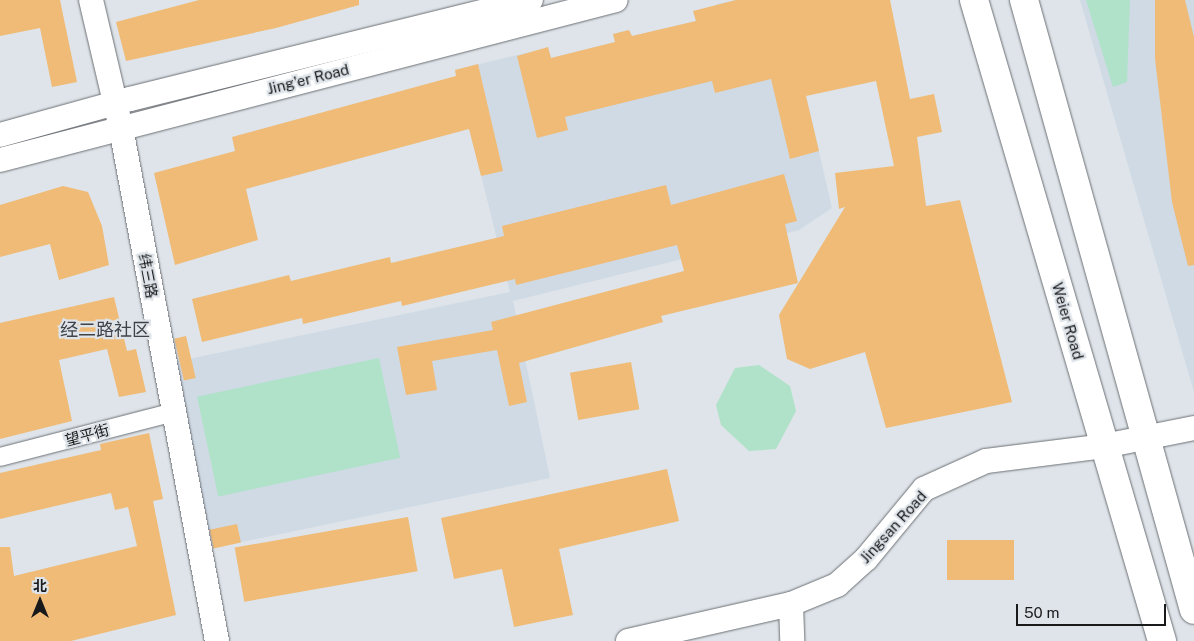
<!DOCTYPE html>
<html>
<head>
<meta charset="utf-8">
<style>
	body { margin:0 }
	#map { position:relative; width:1194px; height:641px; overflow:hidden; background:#dee4e9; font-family:"Public Sans","Noto Sans SC",sans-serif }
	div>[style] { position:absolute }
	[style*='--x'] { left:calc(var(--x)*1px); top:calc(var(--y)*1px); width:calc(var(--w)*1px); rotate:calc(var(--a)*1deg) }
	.built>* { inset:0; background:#cfdae5 }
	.green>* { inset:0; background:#afe2c8; transform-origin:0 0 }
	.building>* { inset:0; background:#efbb77; transform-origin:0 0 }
	.roads { filter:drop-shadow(0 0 1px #6c7075) drop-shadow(0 0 1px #6c7075) }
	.street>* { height:18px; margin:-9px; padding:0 9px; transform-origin:9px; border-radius:9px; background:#fff }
	.secondary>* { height:24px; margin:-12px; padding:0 12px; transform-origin:12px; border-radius:12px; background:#fff }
	.highway>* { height:28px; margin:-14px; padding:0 14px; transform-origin:14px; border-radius:14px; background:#fff }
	span { translate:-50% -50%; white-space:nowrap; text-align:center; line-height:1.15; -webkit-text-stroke:4.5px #dee4e9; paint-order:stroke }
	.street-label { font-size:15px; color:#191a1c }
	.quarter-label { font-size:18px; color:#3f4348 }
	.north { position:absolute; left:15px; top:576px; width:50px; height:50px; -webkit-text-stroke:4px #dee4e9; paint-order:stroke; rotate:0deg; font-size:14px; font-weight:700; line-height:20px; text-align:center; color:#191a1c }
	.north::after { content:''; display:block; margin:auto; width:18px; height:22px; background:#191a1c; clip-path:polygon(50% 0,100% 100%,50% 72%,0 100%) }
	.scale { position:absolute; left:1016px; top:604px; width:150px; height:22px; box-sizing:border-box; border:2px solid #191a1c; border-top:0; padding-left:6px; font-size:15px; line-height:18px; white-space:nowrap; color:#191a1c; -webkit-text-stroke:4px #dee4e9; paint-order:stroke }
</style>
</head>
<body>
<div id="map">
	<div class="built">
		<i style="clip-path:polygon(736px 0,784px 0,832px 208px,799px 230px,513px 301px,550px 478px,213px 548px,174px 362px,510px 292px,455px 70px,526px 53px,526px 56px,548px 47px,551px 58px,615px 42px,613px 34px,629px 30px,632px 36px,696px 21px,693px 11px,718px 8px,717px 4px)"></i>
		<i style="clip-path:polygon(1080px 0,1194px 0,1194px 392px)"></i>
	</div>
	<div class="green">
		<i style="clip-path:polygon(1086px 0,1130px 0,1127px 82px,1113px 87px)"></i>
		<i style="left:379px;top:358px;width:102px;height:186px;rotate:78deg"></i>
		<i style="clip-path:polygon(759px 365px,790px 386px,796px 411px,776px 449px,749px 451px,721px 425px,716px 405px,735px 368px)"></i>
	</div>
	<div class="building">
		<i style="clip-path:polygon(0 0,60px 0,77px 82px,52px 87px,40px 28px,0 36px)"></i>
		<i style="clip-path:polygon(199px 0,359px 0,359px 5px,276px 28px,126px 61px,116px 22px)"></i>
		<i style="clip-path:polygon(736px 0,890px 0,910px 99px,934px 94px,942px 132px,917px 137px,926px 206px,960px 200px,1012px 402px,886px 428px,865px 352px,810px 369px,787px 359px,779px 315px,845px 207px,839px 209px,835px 173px,894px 166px,876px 81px,806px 96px,819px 151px,790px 159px,771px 79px,715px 93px,712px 81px,565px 117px,568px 130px,537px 138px,517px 56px,548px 47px,551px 58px,615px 42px,613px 34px,629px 30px,632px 36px,696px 21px,693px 11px)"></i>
		<i style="clip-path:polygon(1155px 0,1185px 0,1194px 37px,1194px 265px,1188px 266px,1172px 202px,1155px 59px)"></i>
		<i style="clip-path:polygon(478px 64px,503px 171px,481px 176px,469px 129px,246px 189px,258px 240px,175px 265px,154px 173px,235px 151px,232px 137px,456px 76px,455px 70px)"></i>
		<i style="clip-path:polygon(784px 174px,797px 221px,785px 224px,798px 283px,661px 316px,663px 322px,519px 363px,527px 402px,509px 406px,497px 350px,432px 361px,437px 390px,406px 395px,397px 347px,493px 330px,491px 322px,684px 271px,677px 245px,516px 285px,515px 279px,402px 306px,401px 301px,303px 324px,302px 318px,202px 342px,192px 299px,289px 275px,291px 281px,390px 257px,391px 263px,504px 236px,502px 226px,666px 185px,671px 205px)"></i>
		<i style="clip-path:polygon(63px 186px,88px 192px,102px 226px,109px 265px,59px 280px,50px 244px,0 257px,0 205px)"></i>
		<i style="clip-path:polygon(114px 297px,127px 351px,136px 349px,146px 392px,119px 397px,107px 349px,59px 360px,72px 421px,0 439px,0 323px)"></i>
		<i style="left:186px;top:336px;width:43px;height:12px;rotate:77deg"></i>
		<i style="left:631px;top:362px;width:48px;height:62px;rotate:80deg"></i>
		<i style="clip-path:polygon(149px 433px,163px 499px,153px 501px,176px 615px,71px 641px,0 641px,0 547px,10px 547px,14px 576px,137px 546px,128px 507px,115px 510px,111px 493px,0 519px,0 473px,101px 450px,100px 444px)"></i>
		<i style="clip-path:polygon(667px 469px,679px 521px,559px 549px,573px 615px,514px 627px,502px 569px,454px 579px,441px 518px)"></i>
		<i style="left:408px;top:517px;width:55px;height:176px;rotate:80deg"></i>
		<i style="left:237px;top:524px;width:19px;height:28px;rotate:78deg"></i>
		<i style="left:1014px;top:540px;width:40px;height:67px;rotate:90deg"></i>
	</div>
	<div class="roads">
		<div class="street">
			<i style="--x:0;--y:457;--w:180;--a:-14.5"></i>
		</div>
		<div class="secondary">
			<i style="--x:91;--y:0;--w:131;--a:76.8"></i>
			<i style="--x:121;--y:128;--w:522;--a:79.4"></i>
			<i style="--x:0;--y:135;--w:135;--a:-15.5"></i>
			<i style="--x:130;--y:99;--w:413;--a:-13.9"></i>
			<i style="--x:0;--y:160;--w:636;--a:-14.56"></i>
			<i style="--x:791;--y:604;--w:37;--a:88"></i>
			<i style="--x:628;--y:641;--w:167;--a:-12.8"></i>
			<i style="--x:791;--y:604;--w:50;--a:-22.4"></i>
			<i style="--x:837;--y:585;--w:39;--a:-42"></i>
			<i style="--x:866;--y:559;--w:91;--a:-50.4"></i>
			<i style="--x:924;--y:489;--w:68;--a:-24.3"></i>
			<i style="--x:986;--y:461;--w:119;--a:-7.2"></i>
			<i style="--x:1104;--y:446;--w:92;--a:-11.3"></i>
		</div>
		<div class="highway">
			<i style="--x:974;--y:0;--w:668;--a:73.65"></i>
			<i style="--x:1024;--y:0;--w:633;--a:74.43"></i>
		</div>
	</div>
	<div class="street-label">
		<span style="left:308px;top:79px;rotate:-14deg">Jing'er Road</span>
		<span style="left:148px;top:276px;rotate:79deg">纬三路</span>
		<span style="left:1068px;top:321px;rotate:74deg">Weier Road</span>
		<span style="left:87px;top:435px;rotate:-15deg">望平街</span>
		<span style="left:893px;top:527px;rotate:-48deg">Jingsan Road</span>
	</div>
	<div class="quarter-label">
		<span style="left:105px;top:330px">经二路社区</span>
	</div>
	<div class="north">北</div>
	<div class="scale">50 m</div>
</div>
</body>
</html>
